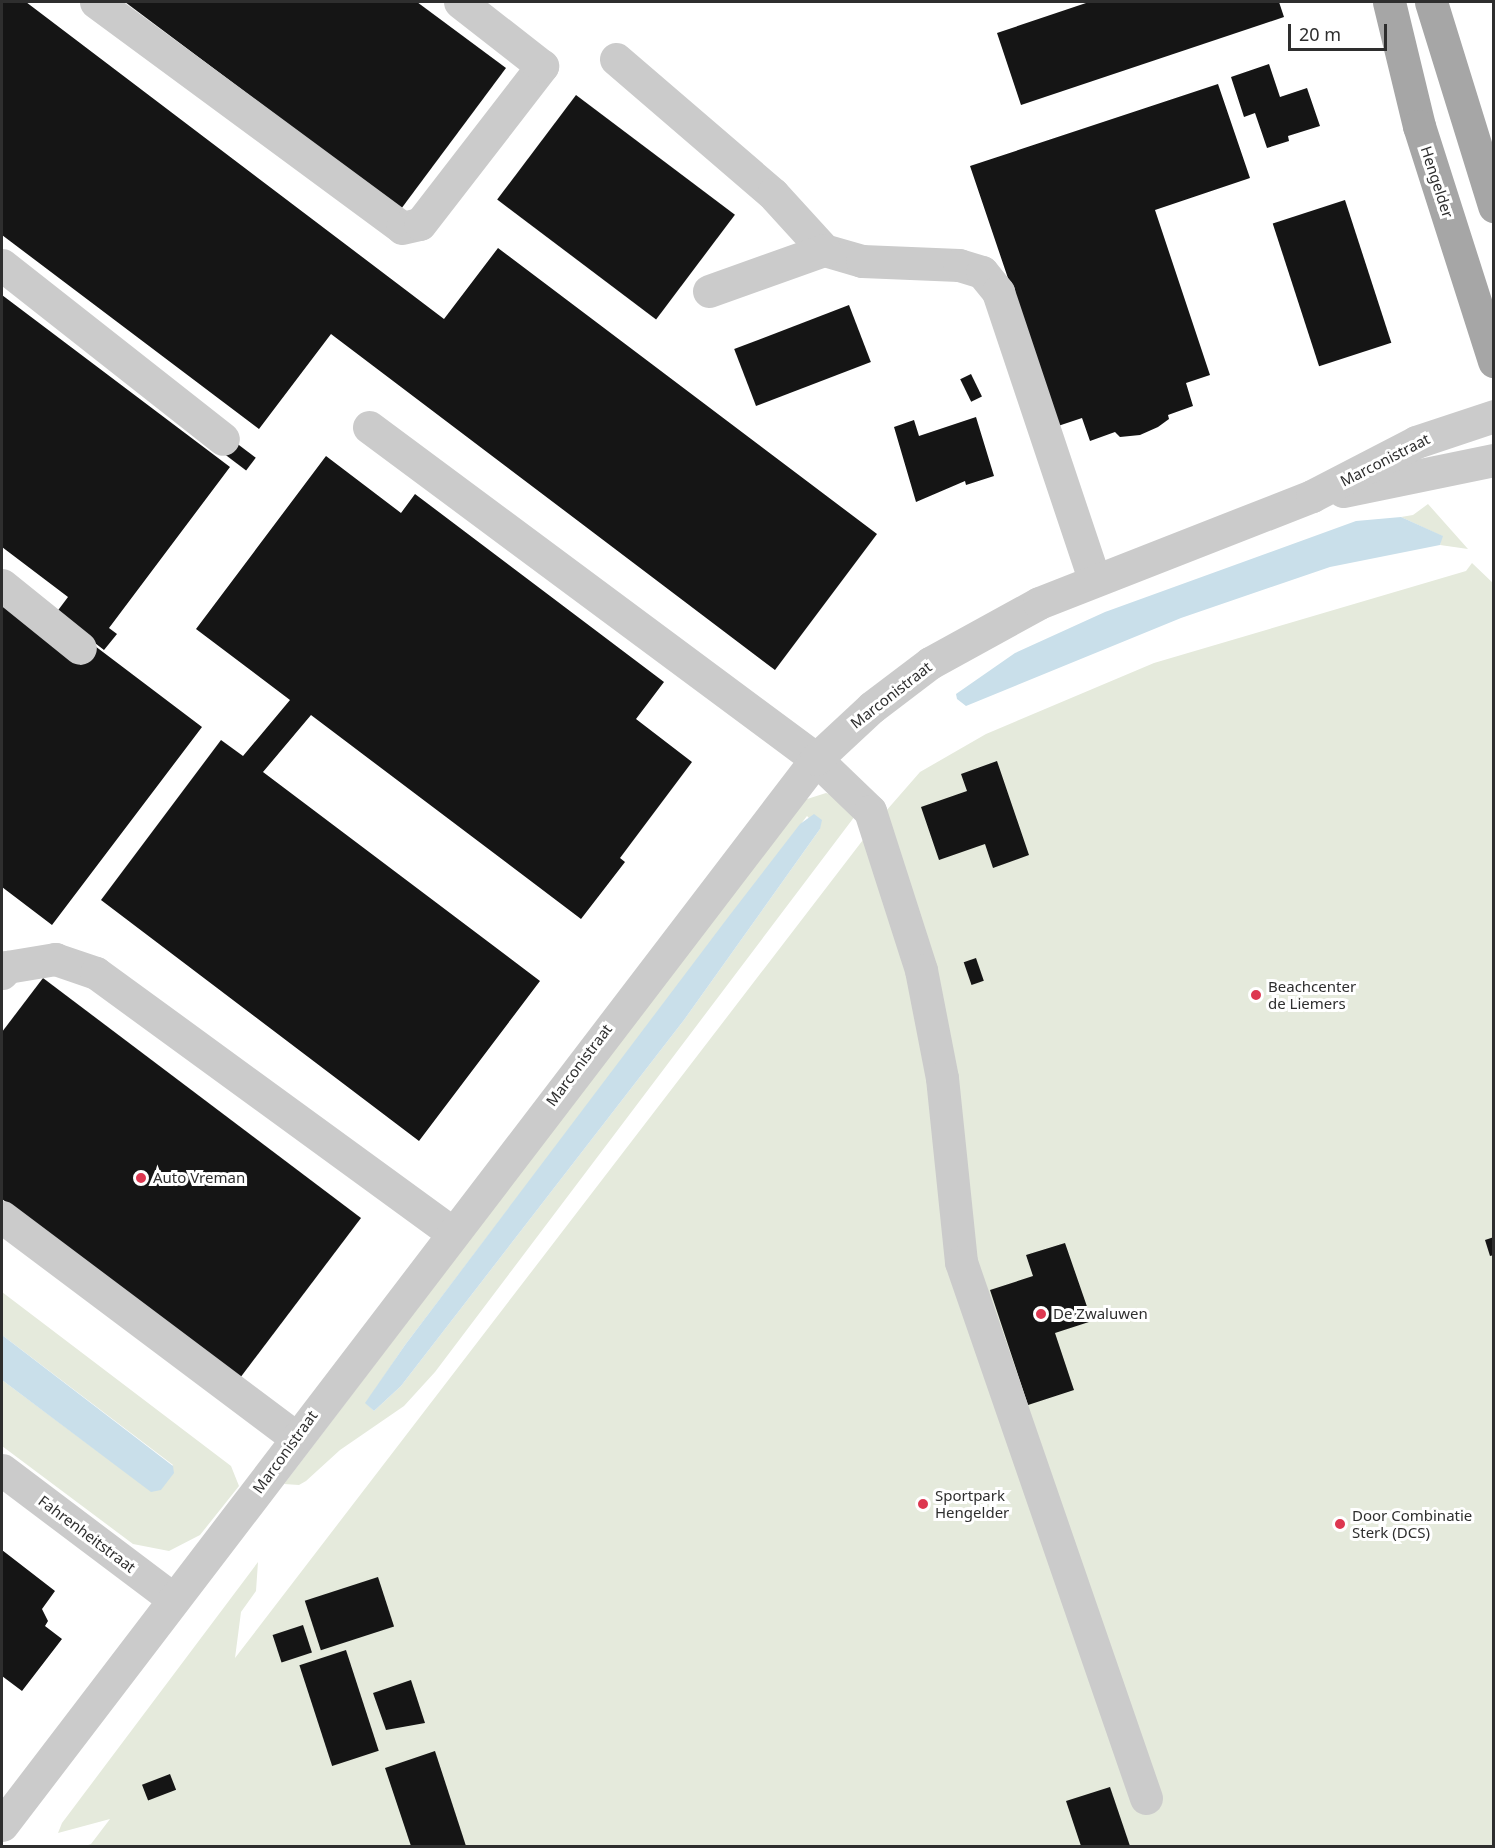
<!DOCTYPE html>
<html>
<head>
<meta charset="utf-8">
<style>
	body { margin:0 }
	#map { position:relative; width:1495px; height:1848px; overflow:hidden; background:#fff; font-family:"Noto Sans",sans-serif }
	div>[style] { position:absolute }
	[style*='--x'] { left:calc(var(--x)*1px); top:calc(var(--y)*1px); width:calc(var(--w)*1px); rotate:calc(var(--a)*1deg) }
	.green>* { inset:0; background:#e5eadc }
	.water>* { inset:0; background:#c9dfea }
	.building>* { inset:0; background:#151515; transform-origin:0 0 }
	.minor>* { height:33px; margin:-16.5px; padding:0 16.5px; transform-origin:16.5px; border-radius:16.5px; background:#cbcbcb }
	.major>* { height:33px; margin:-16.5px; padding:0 16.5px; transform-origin:16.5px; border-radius:16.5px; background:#a6a6a6 }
	.dots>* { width:16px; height:16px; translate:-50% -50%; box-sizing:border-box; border:3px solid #fff; border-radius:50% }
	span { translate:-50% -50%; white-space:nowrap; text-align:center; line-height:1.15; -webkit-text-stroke:6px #fff; paint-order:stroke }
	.street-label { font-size:15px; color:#2e2e2e }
	.poi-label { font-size:15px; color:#2e2e2e }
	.left { translate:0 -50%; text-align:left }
	.frame { position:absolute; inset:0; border:3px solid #2e2e2e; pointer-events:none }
	.scale { position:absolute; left:1288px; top:24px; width:99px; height:27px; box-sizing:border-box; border:3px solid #2e2e2e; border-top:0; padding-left:8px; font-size:18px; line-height:21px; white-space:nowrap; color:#2e2e2e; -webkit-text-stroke:4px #fff; paint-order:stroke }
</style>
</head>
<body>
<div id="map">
	<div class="green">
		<i style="clip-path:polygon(1428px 504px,1468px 549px,1440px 545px,1442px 536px,1401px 517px,1413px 515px)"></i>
		<i style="clip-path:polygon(1472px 563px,1494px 584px,1493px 1846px,85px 1846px,91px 1844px,110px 1819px,58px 1833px,62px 1823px,258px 1562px,256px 1591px,241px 1612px,235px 1658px,879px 819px,920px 772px,986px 734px,1154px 663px,1466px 571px)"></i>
		<i style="clip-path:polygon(evenodd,826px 793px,844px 799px,858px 812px,435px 1372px,404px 1406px,340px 1450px,306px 1481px,299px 1485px,284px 1484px,804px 800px,826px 793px,807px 816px,820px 829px,684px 1020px,401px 1386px,374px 1411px,366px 1403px,405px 1345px,807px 816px)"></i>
		<i style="clip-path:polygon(2px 1292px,231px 1466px,239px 1486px,200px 1535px,169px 1551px,133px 1544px,2px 1446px,2px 1380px,151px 1491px,173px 1465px,2px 1335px)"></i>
	</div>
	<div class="water">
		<i style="clip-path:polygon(1401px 517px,1443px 536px,1440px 545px,1330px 567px,1181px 618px,966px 706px,957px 699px,956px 694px,1015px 653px,1105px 612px,1356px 521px)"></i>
		<i style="clip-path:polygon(814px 814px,822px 820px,820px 829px,684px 1020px,401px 1386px,374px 1411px,365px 1403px,405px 1345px,729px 916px,800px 824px)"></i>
		<i style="clip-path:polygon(2px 1335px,173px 1466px,174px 1473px,161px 1490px,151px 1492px,2px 1380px)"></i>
	</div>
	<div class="building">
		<i style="clip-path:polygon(2px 2px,26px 2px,444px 319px,498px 248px,877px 534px,775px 670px,331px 334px,259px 429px,2px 235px)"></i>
		<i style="clip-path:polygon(125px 2px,417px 2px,506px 68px,401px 209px)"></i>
		<i style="clip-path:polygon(1089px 2px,1279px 2px,1284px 17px,1021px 105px,997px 33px)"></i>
		<i style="clip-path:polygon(1269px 64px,1280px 97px,1307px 88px,1320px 126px,1288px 136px,1289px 141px,1267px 148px,1255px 113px,1244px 117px,1231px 77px)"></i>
		<i style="clip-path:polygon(1218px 84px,1250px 178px,1155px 210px,1210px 375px,1186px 383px,1193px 406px,1168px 415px,1169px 419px,1158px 427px,1140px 435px,1120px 437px,1115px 432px,1090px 441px,1082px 418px,1058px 426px,970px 166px)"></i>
		<i style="left:576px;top:95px;width:199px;height:131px;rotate:37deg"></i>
		<i style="left:1345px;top:200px;width:150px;height:76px;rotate:72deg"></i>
		<i style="clip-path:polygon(2px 295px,230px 467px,109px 628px,117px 634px,104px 650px,56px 613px,68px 597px,2px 547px)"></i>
		<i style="left:849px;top:305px;width:61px;height:123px;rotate:69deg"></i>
		<i style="left:971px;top:374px;width:25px;height:12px;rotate:64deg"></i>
		<i style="clip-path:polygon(976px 417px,994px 476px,966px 485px,965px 481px,916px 502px,894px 427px,914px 420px,919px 436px)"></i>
		<i style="left:231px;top:439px;width:31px;height:16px;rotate:37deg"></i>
		<i style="clip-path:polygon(326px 456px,401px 513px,415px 494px,664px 682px,636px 719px,692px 762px,620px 858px,625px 862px,581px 919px,311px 715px,263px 772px,540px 981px,419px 1141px,101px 900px,221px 740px,243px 756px,290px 700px,196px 629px)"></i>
		<i style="clip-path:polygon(2px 605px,81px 665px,95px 646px,202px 727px,52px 925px,2px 887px)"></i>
		<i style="clip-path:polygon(997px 761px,1029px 855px,993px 868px,985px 844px,939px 860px,921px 807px,967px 791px,961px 774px)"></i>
		<i style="left:976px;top:958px;width:24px;height:13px;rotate:71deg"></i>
		<i style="clip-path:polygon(43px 978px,361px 1218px,240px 1378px,2px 1199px,2px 1032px)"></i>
		<i style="clip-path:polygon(1494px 1237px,1494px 1255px,1490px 1256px,1485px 1240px)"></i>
		<i style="clip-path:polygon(1065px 1243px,1092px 1321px,1055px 1333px,1074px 1390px,1028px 1405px,990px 1290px,1033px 1276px,1026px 1255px)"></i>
		<i style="clip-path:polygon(2px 1550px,55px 1591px,42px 1609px,48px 1621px,45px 1626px,62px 1639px,22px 1691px,2px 1676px)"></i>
		<i style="left:378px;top:1577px;width:52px;height:77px;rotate:72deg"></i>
		<i style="left:303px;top:1625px;width:29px;height:32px;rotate:72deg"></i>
		<i style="left:346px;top:1650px;width:106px;height:49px;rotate:72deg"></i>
		<i style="clip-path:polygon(411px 1680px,425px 1723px,386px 1730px,373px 1693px)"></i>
		<i style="clip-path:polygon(435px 1751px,466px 1846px,411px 1846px,385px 1768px)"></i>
		<i style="left:170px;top:1774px;width:17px;height:30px;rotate:69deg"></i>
		<i style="clip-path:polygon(1110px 1787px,1130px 1846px,1081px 1846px,1066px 1801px)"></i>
	</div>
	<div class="minor">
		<i style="--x:96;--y:2;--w:380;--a:36.4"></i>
		<i style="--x:402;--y:228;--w:18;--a:-13"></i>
		<i style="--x:420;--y:224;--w:200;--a:-52.3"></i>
		<i style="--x:542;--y:66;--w:104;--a:-142"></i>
		<i style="--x:616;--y:59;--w:207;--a:40.7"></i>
		<i style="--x:773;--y:194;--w:76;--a:47.7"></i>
		<i style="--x:824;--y:250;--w:40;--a:16"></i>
		<i style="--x:862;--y:261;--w:97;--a:2.4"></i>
		<i style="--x:959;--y:265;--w:24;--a:17"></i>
		<i style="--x:982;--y:272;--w:26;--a:51"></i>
		<i style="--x:998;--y:292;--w:303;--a:71.5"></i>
		<i style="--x:2;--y:265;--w:281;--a:38.2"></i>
		<i style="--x:709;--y:291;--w:122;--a:-19.6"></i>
		<i style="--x:369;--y:427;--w:557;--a:36.6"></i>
		<i style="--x:816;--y:759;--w:75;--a:43.9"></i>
		<i style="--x:870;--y:811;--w:167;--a:72.2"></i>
		<i style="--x:921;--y:970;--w:110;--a:79"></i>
		<i style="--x:942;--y:1078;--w:185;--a:84.1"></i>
		<i style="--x:961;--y:1262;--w:567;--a:70.96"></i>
		<i style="--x:1343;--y:491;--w:154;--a:-11.6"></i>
		<i style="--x:2;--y:585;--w:100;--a:38.9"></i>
		<i style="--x:2;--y:973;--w:8;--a:-50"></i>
		<i style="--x:7;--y:967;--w:49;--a:-9.5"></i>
		<i style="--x:55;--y:959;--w:43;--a:18.9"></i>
		<i style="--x:96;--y:973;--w:439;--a:36.1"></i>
		<i style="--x:2;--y:1217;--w:366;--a:36.9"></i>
		<i style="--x:2;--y:1470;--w:213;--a:37"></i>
		<i style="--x:2;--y:1825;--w:1341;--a:-52.63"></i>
		<i style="--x:816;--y:759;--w:76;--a:-42.9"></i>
		<i style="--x:872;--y:707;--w:73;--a:-37.2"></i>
		<i style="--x:930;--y:663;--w:124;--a:-28.8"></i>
		<i style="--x:1039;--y:603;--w:293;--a:-21.4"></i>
		<i style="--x:1312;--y:496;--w:117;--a:-27.4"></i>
		<i style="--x:1416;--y:442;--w:82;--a:-18.4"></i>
	</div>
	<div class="major">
		<i style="--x:1389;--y:2;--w:128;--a:76.4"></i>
		<i style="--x:1419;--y:126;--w:247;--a:72.3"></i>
		<i style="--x:1431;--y:2;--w:214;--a:72.8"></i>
	</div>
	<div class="dots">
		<i style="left:1256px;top:995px;background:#dd3750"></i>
		<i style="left:141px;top:1178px;background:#dd3750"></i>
		<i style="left:1041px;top:1314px;background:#dd3750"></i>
		<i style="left:923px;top:1504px;background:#dd3750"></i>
		<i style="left:1340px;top:1524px;background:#dd3750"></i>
	</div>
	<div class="street-label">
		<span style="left:1437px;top:182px;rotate:72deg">Hengelder</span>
		<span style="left:1385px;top:460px;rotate:-27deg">Marconistraat</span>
		<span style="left:891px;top:695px;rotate:-38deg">Marconistraat</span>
		<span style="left:579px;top:1065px;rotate:-53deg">Marconistraat</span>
		<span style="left:285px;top:1452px;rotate:-54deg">Marconistraat</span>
		<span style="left:87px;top:1534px;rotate:37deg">Fahrenheitstraat</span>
	</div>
	<div class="poi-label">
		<span class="left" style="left:1268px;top:995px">Beachcenter<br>de Liemers</span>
		<span class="left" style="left:153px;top:1178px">Auto Vreman</span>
		<span class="left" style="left:1053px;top:1314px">De Zwaluwen</span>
		<span class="left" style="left:935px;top:1504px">Sportpark<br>Hengelder</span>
		<span class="left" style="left:1352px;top:1524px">Door Combinatie<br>Sterk (DCS)</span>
	</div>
	<div class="frame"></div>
	<div class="scale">20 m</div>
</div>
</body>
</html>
